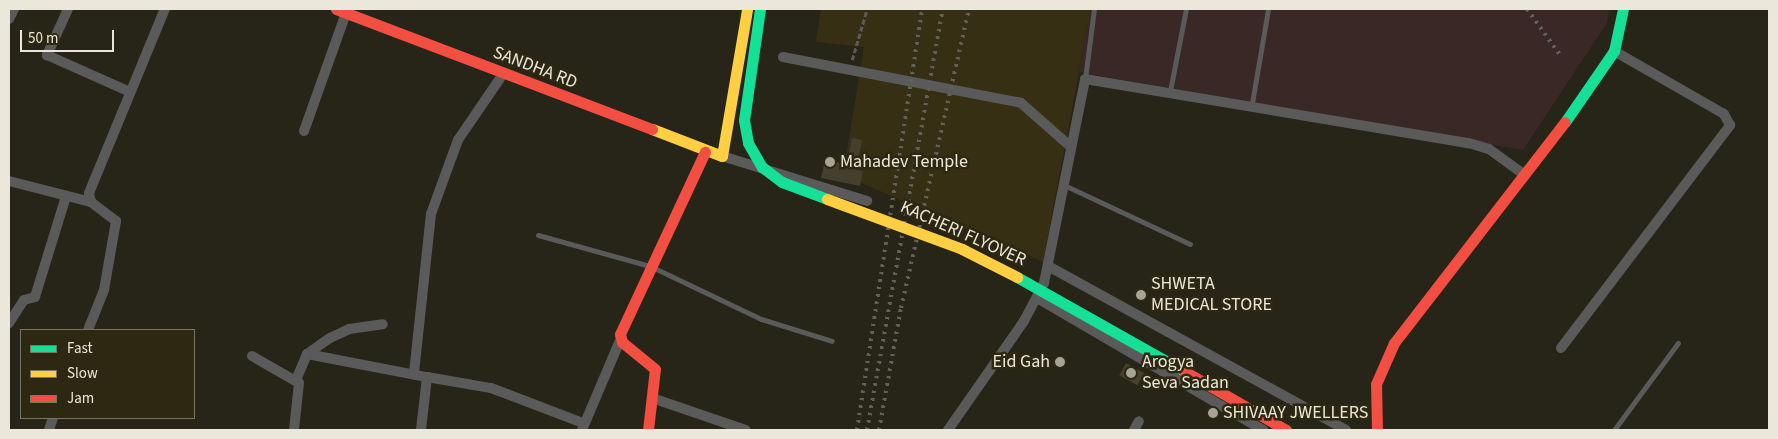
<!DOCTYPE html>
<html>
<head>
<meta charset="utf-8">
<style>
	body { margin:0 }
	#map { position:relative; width:1778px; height:439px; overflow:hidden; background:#272418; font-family:"Source Sans 3",sans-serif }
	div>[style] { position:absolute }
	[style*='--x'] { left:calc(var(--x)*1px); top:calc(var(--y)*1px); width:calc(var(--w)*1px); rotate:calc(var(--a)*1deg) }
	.built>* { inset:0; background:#362f14 }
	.industrial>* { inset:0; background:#3a2827 }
	.building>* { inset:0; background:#44402d; transform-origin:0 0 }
	.path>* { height:2.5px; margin-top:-1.25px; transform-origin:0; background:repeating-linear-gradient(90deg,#5b5b57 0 5px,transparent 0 7.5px) }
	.lane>* { height:5px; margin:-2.5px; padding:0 2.5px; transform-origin:2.5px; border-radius:2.5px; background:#595a59 }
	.street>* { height:10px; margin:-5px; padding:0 5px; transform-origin:5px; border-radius:5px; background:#595a59 }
	.fast>* { height:11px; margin:-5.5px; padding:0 5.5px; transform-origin:5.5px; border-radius:5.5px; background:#16e098 }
	.slow>* { height:11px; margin:-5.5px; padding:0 5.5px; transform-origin:5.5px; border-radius:5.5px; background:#ffcf43 }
	.jam>* { height:11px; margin:-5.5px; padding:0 5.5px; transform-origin:5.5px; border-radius:5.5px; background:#f24e42 }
	.rail>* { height:4px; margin-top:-2px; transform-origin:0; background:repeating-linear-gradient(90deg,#61605b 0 2.5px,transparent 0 7.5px) }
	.fast-bridge>* { height:11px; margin:-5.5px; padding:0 5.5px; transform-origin:5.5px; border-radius:5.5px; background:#16e098 }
	.slow-bridge>* { height:11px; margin:-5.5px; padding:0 5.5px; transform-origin:5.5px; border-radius:5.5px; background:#ffcf43 }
	.jam-bridge>* { height:11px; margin:-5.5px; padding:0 5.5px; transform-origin:5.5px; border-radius:5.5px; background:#f24e42 }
	.dots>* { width:14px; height:14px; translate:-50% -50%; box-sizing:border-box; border:2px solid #2d2812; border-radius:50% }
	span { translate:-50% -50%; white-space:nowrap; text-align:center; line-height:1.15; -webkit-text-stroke:5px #2d2812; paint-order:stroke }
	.street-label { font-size:18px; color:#ebe8db }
	.poi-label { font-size:18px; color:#ebe8db }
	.left { translate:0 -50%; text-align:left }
	.right { translate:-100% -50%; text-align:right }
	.frame { position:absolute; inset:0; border:10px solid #ebe8db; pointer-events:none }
	.legend { position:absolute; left:20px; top:329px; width:175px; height:90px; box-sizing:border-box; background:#2d2812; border:1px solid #797562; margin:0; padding:6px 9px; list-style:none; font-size:15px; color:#ebe8db }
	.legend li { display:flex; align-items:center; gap:10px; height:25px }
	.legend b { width:25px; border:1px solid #797562 }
	.scale { position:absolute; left:20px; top:30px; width:94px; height:22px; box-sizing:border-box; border:2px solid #ebe8db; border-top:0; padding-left:6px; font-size:15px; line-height:18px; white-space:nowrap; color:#ebe8db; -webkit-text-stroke:4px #2d2812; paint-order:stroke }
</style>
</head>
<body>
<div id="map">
	<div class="built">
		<i style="clip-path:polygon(821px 9px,1091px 9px,1043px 262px,843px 175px,864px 47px,816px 42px)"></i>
	</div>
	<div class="industrial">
		<i style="clip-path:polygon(1091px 9px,1609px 9px,1607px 23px,1523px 150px,1079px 72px)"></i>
	</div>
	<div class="building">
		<i style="clip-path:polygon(852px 138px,862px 140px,856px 170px,863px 171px,860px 186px,821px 178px,825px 160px,847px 164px)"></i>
		<i style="left:1126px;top:363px;width:21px;height:14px;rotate:29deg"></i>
	</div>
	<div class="path">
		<i style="--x:852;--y:60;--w:53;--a:-73.6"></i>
	</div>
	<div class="lane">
		<i style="--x:1085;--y:79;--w:71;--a:-82.7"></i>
		<i style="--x:1170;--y:91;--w:84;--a:-79"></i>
		<i style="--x:1252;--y:103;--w:95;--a:-80.3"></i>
		<i style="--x:1064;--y:185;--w:139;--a:25.1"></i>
		<i style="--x:538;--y:235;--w:116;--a:15.5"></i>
		<i style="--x:650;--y:266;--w:123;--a:25.5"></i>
		<i style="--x:761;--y:319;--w:74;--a:17.2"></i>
		<i style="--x:1614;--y:430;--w:108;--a:-53.7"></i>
	</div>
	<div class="street">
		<i style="--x:68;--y:9;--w:51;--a:114.5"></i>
		<i style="--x:47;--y:55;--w:91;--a:24"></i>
		<i style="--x:9;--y:19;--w:11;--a:-63"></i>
		<i style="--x:783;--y:57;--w:242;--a:10.9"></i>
		<i style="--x:1021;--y:103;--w:65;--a:41.3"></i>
		<i style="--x:304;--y:131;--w:125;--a:-70.4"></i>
		<i style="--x:722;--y:156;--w:152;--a:17.2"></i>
		<i style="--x:9;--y:181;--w:85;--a:14.4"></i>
		<i style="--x:1048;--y:266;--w:340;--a:28.8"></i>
		<i style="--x:1037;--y:298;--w:262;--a:30.3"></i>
		<i style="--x:9;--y:323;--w:27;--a:-57"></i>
		<i style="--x:24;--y:300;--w:11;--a:-15"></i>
		<i style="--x:35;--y:297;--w:106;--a:-72.9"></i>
		<i style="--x:88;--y:330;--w:43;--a:-68.2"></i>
		<i style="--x:104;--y:290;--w:70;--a:-80.1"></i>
		<i style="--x:116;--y:221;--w:31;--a:-143"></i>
		<i style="--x:91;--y:202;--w:9;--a:-103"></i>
		<i style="--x:89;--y:193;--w:199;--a:-67.6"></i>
		<i style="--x:1561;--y:348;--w:280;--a:-52.8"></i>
		<i style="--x:1730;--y:125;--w:13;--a:-119"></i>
		<i style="--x:1724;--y:114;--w:127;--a:-150.2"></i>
		<i style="--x:307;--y:354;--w:122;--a:10.9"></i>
		<i style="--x:427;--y:377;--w:53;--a:96.5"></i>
		<i style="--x:252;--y:356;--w:54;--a:29.9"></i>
		<i style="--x:299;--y:383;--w:47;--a:96.1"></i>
		<i style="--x:414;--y:373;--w:160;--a:-83.9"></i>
		<i style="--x:431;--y:214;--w:79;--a:-70"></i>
		<i style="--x:458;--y:140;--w:80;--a:-55.7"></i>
		<i style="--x:427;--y:377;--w:65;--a:9.8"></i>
		<i style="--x:491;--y:388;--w:98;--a:20.8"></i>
		<i style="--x:296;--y:380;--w:28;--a:-67"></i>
		<i style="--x:307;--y:354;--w:28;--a:-35"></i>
		<i style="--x:330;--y:338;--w:21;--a:-25"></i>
		<i style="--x:349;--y:329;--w:34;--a:-8"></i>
		<i style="--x:652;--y:398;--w:99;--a:18.8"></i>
		<i style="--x:49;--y:430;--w:13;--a:-72"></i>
		<i style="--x:582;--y:430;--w:100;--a:-67"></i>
		<i style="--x:948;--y:430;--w:133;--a:-55.1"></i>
		<i style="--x:1024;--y:321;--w:43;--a:-62.2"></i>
		<i style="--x:1044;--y:283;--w:208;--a:-78.6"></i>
		<i style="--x:1085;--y:79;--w:389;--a:9.5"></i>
		<i style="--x:1469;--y:143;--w:21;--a:17"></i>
		<i style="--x:1489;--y:149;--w:41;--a:36"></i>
		<i style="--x:1134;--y:430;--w:10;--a:-61"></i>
	</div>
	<div class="fast">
		<i style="--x:1565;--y:122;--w:86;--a:-55.4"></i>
		<i style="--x:1614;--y:51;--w:43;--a:-77.9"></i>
	</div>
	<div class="slow">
		<i style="--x:652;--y:129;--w:75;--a:21.1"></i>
		<i style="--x:722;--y:156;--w:149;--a:-80.3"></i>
	</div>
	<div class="jam">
		<i style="--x:336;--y:9;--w:338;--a:20.8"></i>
		<i style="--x:648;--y:430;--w:61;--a:-83.5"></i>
		<i style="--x:655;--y:369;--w:43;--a:-140.7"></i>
		<i style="--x:622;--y:342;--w:8;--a:-104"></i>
		<i style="--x:620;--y:334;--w:201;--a:-65"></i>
		<i style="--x:1377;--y:430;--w:46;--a:-91.2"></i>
		<i style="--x:1376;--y:384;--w:45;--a:-66.3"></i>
		<i style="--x:1394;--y:343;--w:279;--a:-52.3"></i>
	</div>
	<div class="rail">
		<i style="--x:1527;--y:9;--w:57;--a:54.3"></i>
		<i style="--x:857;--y:430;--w:426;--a:-81.2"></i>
		<i style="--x:867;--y:430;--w:428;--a:-79.8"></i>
		<i style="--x:879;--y:430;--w:124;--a:-79.8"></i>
		<i style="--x:901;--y:308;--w:307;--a:-77.2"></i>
	</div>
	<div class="fast-bridge">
		<i style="--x:760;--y:9;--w:112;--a:98.2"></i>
		<i style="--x:744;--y:120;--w:23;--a:80"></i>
		<i style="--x:748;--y:143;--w:28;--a:60"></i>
		<i style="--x:762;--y:167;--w:25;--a:37"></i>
		<i style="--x:782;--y:182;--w:48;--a:20.7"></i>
		<i style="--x:1017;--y:277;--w:192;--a:29.4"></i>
	</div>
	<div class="slow-bridge">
		<i style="--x:827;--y:199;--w:144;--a:20.3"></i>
		<i style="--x:962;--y:249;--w:62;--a:27"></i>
	</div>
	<div class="jam-bridge">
		<i style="--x:1184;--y:371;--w:118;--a:30"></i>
	</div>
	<div class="dots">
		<i style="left:830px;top:162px;background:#a6a397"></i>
		<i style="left:1141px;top:295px;background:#a6a397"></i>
		<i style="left:1060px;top:362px;background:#a6a397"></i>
		<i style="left:1131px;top:373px;background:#a6a397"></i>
		<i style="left:1213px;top:413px;background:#a6a397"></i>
	</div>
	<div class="street-label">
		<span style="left:535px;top:68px;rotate:21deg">SANDHA RD</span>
		<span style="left:963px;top:234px;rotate:24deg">KACHERI FLYOVER</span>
	</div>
	<div class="poi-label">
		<span class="left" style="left:840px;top:162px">Mahadev Temple</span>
		<span class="left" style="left:1151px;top:295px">SHWETA<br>MEDICAL STORE</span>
		<span class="right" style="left:1050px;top:362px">Eid Gah</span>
		<span class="left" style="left:1142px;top:373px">Arogya<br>Seva Sadan</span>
		<span class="left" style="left:1223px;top:413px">SHIVAAY JWELLERS</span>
	</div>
	<div class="frame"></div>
	<ul class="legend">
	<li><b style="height:6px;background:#16e098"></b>Fast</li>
	<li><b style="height:6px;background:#ffcf43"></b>Slow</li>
	<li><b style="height:6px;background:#f24e42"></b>Jam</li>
	</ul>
	<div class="scale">50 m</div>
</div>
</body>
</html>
